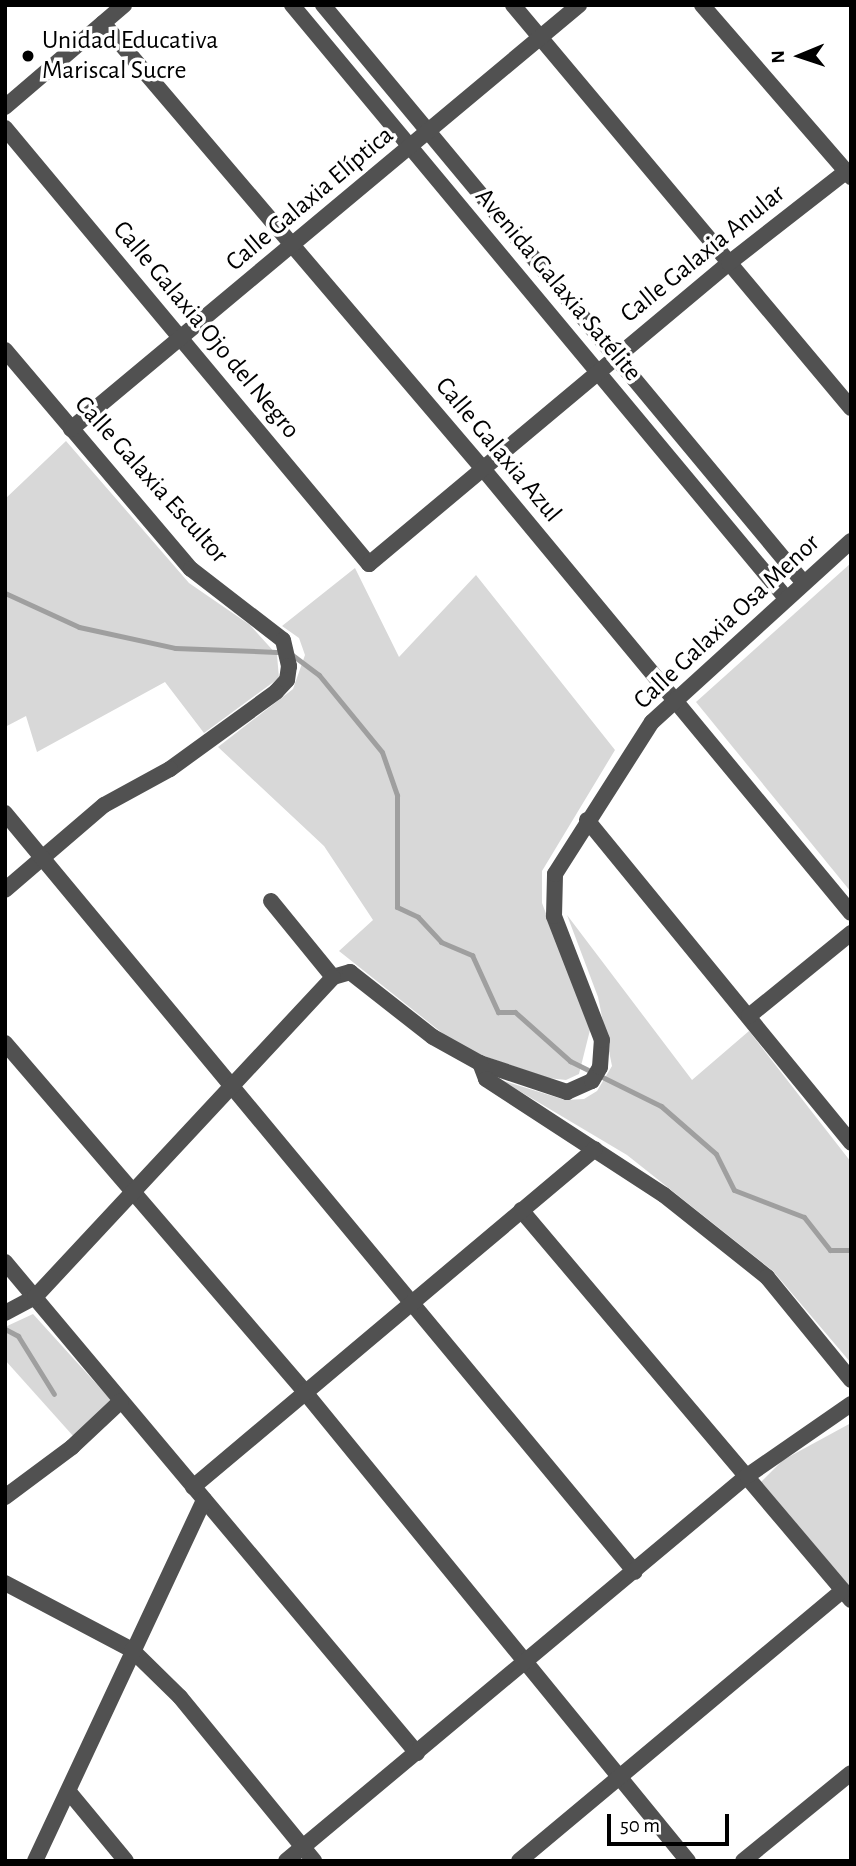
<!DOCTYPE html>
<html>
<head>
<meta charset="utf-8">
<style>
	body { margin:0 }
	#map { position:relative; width:856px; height:1866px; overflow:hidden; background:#fff; font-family:"Alegreya Sans",sans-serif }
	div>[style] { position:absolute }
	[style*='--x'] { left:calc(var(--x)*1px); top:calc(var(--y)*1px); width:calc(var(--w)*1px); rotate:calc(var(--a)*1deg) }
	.green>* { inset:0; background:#d8d8d8 }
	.stream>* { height:5px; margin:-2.5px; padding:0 2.5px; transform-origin:2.5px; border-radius:2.5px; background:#9f9f9f }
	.minor>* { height:16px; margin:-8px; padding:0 8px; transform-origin:8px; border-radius:8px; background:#515151 }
	.dots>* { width:19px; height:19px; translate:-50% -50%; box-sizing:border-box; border:4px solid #fff; border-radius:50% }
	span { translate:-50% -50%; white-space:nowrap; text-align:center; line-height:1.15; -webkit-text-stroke:7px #fff; paint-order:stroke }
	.poi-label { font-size:26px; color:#000 }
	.left { translate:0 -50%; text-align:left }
	.street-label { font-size:26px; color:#000 }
	.frame { position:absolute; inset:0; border:7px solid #000; pointer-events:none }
	.north { position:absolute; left:765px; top:21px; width:70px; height:70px; -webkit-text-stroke:5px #fff; paint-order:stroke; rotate:268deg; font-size:19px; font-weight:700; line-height:28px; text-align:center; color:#000 }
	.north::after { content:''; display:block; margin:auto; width:24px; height:32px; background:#000; clip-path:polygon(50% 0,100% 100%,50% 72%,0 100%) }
	.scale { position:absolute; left:607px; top:1814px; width:122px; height:32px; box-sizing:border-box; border:4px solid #000; border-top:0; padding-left:9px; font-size:21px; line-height:24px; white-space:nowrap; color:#000; -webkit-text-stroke:5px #fff; paint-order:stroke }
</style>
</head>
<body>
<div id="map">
	<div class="green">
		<i style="clip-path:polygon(66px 441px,189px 583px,250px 625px,277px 655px,279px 678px,204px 733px,165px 682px,37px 752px,26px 716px,5px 727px,5px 499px)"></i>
		<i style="clip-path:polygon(851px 563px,851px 892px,696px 702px)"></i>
		<i style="clip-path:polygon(355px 568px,399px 657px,476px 575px,615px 750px,542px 871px,542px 903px,590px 1030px,579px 1074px,566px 1080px,548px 1078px,461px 1048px,339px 951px,373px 920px,324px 846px,218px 747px,293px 689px,305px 655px,299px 638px,282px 626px)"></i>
		<i style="clip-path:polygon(567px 915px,692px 1080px,749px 1031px,851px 1162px,851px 1363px,773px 1271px,627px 1155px,501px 1080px,565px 1100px,584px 1099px,597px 1091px,612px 1066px,598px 997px)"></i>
		<i style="clip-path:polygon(33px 1314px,112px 1401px,74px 1437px,5px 1360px,5px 1327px)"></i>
		<i style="clip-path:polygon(851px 1423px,851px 1588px,761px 1482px,783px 1460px)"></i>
	</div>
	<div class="stream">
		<i style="--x:5;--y:593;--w:81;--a:24.7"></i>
		<i style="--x:79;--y:627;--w:98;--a:12.3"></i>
		<i style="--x:175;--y:648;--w:102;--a:2.2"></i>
		<i style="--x:291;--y:654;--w:35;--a:37"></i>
		<i style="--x:319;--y:675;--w:99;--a:50.7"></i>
		<i style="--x:382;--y:752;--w:46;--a:70.8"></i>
		<i style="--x:397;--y:795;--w:112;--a:90"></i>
		<i style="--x:397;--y:907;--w:23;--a:25"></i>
		<i style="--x:418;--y:917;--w:34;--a:47"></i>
		<i style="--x:441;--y:942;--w:34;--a:23"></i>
		<i style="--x:472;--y:955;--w:63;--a:65.5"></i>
		<i style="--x:498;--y:1012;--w:17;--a:0"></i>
		<i style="--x:515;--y:1012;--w:74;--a:41.7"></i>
		<i style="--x:570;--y:1061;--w:102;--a:26.3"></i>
		<i style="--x:661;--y:1106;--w:73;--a:41.1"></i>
		<i style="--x:716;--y:1154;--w:40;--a:63.4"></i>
		<i style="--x:734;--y:1190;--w:75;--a:21.1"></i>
		<i style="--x:804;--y:1217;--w:42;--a:51.8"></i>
		<i style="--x:830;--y:1250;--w:21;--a:0"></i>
		<i style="--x:5;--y:1329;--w:15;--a:28"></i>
		<i style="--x:18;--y:1336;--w:68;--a:58.2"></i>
	</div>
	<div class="minor">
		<i style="--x:292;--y:5;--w:770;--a:50.21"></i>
		<i style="--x:323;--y:5;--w:751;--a:50.24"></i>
		<i style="--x:513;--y:5;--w:526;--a:50.01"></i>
		<i style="--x:702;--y:5;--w:228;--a:49.1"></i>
		<i style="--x:103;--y:23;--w:587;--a:49.56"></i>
		<i style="--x:484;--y:470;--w:575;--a:50.36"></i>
		<i style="--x:5;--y:107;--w:157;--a:-40.6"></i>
		<i style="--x:5;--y:128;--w:568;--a:50.14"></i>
		<i style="--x:369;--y:564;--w:469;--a:-39.9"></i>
		<i style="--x:729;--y:263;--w:146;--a:-38"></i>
		<i style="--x:5;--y:350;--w:287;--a:49.7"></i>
		<i style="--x:191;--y:569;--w:116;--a:37.7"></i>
		<i style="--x:283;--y:640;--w:27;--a:77"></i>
		<i style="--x:289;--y:666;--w:14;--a:98"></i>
		<i style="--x:287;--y:680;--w:16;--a:133"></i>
		<i style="--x:276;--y:692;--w:131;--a:144"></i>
		<i style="--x:170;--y:769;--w:75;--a:151.4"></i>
		<i style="--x:104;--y:805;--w:130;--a:139.4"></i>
		<i style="--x:71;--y:429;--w:662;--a:-39.85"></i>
		<i style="--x:5;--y:813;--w:986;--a:50.31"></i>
		<i style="--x:587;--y:820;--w:417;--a:50.7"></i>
		<i style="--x:271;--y:901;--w:98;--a:50.8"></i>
		<i style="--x:333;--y:977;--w:18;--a:-16"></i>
		<i style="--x:350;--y:972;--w:105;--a:38.1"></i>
		<i style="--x:433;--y:1037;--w:54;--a:29"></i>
		<i style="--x:480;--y:1063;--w:92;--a:18.4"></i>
		<i style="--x:567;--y:1092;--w:27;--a:-24"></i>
		<i style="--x:592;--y:1081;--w:16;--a:-60"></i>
		<i style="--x:600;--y:1067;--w:27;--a:-86"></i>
		<i style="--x:602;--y:1040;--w:133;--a:-111.2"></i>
		<i style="--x:554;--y:916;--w:42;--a:-88.6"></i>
		<i style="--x:555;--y:874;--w:180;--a:-57.5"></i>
		<i style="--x:652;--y:722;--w:269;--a:-42.3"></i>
		<i style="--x:749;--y:1016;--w:132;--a:-39.1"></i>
		<i style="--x:5;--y:1043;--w:459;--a:49.3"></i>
		<i style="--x:304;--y:1391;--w:607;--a:50.75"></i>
		<i style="--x:480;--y:1063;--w:17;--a:69"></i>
		<i style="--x:486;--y:1079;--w:212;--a:33.1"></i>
		<i style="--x:664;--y:1195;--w:132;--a:38.5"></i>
		<i style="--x:767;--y:1277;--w:133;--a:50.8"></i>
		<i style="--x:521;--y:1210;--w:511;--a:49.76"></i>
		<i style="--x:5;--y:1262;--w:641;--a:50"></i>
		<i style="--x:5;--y:1313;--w:34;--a:-28"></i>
		<i style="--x:35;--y:1297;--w:437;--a:-47"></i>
		<i style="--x:193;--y:1487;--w:525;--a:-40.06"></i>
		<i style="--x:5;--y:1497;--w:84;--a:-36.7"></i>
		<i style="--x:72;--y:1447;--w:67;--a:-43.2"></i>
		<i style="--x:5;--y:1583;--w:144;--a:27.8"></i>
		<i style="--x:132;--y:1650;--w:67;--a:44.4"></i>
		<i style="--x:180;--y:1697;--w:212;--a:50.7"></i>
		<i style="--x:69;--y:1792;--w:89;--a:50.4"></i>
		<i style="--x:35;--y:1861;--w:399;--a:-64.9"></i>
		<i style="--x:286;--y:1861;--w:601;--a:-39.87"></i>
		<i style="--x:747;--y:1476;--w:126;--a:-34.7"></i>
		<i style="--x:519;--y:1861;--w:422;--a:-39.9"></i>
		<i style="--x:743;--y:1861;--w:139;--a:-39.2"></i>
	</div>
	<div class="dots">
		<i style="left:28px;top:56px;background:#000"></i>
	</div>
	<div class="poi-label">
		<span class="left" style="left:42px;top:56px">Unidad Educativa<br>Mariscal Sucre</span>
	</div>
	<div class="street-label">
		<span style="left:310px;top:199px;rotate:-40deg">Calle Galaxia Elíptica</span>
		<span style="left:703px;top:254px;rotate:-39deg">Calle Galaxia Anular</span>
		<span style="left:558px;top:285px;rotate:50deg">Avenida Galaxia Satélite</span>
		<span style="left:206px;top:330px;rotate:50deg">Calle Galaxia Ojo del Negro</span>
		<span style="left:498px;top:450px;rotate:50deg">Calle Galaxia Azul</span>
		<span style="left:151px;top:480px;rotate:48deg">Calle Galaxia Escultor</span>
		<span style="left:727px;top:622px;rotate:-43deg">Calle Galaxia Osa Menor</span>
	</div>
	<div class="frame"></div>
	<div class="north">N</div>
	<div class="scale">50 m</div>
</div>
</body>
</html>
